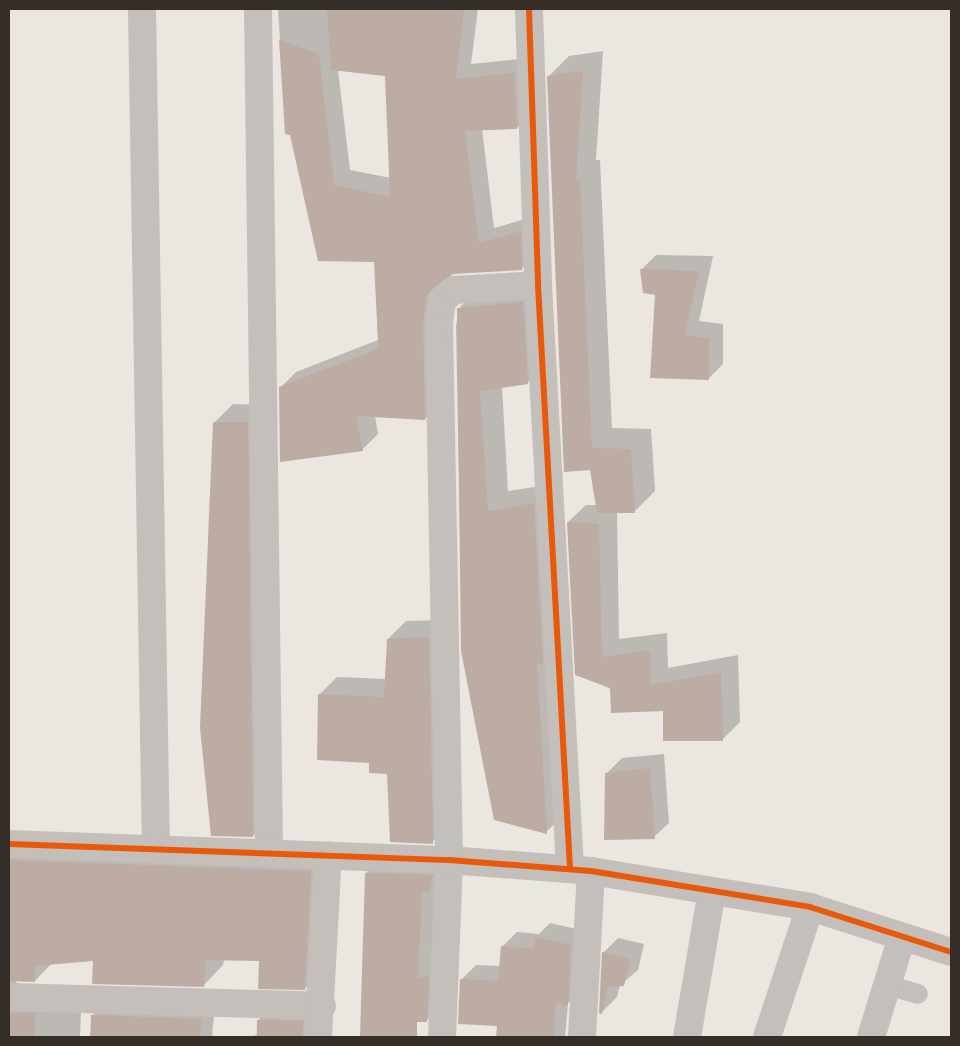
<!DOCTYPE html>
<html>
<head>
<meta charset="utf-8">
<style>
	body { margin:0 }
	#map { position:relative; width:960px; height:1046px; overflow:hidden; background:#ebe6e0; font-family:Jost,sans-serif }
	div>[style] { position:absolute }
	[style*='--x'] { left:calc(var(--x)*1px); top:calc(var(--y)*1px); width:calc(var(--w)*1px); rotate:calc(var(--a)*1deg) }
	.shadow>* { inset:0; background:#0003 }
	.building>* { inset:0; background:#bdaca4; transform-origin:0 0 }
	.service>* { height:20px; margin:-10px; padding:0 10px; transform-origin:10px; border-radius:10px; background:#c4bfba }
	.minor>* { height:28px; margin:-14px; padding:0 14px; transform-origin:14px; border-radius:14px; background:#c4bfba }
	.cycleway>* { height:6px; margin:-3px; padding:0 3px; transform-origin:3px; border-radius:3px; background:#e8590c }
	span { translate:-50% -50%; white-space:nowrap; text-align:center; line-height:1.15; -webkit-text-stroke:4px #f7f1e8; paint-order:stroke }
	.frame { position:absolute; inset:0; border:10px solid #342d28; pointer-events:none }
</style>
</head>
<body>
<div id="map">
	<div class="shadow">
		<i style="clip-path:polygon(evenodd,278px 9px,478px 9px,471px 64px,530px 58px,533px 112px,517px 128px,482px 129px,494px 228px,536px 216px,537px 253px,521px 269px,453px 273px,442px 281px,439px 307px,441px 403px,425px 419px,375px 416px,378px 434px,362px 450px,280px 388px,296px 372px,378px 340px,375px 261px,292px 134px,286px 133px,278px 9px,338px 70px,387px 75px,391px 178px,350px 170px,338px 70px)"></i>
		<i style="clip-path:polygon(603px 51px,596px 160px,600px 160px,612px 428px,651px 429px,655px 491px,634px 512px,617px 511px,619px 639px,667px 633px,668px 668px,738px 655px,740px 722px,722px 740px,664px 710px,576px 675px,568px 522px,586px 505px,597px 505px,548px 77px,569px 56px)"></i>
		<i style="clip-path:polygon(656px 255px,713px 256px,699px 321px,723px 324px,723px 364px,708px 379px,641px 270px)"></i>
		<i style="clip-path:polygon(543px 281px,548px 362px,527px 383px,502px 387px,508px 491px,555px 484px,567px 812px,546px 832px,462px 650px,456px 325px,461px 306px,482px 285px)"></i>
		<i style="clip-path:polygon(233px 404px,265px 405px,271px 818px,253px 836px,215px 422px)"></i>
		<i style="clip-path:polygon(447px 620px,450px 825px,432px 842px,388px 773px,371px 762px,319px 695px,337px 677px,387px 679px,388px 639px,406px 621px)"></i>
		<i style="clip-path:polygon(664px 754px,669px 823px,654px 837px,607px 773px,622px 758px)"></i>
		<i style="clip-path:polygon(9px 840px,331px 851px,325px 968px,304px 989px,261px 959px,224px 959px,223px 965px,203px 986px,95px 959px,52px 963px,35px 981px,15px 980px,21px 990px,81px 1011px,80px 1037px,9px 1037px)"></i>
		<i style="clip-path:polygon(381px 858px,447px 861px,441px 1006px,426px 1021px,366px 873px)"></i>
		<i style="clip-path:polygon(550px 923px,585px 931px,582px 990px,568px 1003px,565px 1037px,497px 1037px,499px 1024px,461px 980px,476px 965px,501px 966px,503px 946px,517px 932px,539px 934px)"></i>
		<i style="clip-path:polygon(618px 938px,644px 944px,638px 970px,620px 985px,617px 997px,602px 1012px,603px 953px)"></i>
		<i style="clip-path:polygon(107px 1001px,215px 1004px,212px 1037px,91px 1035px,92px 1016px)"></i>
		<i style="clip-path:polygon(273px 1006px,314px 1007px,316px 1037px,247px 1037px,257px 1035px,258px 1020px)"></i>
	</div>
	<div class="building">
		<i style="clip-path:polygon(327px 9px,464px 9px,456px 79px,514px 73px,517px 129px,465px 131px,479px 243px,521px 231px,522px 270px,453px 274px,432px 289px,426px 298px,423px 324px,425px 420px,356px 416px,363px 451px,280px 462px,279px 387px,378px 349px,378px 342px,374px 262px,318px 261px,290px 135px,285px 134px,279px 40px,319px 54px,334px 185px,390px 197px,385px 76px,331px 70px)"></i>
		<i style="clip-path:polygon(583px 71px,576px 180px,580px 180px,592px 448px,631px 449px,635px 513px,597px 513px,590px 470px,564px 472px,547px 76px)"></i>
		<i style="clip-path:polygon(640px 269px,699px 271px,685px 335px,709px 338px,709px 380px,650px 378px,655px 295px,643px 293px)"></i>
		<i style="clip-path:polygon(523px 302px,528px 384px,480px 391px,488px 511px,534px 503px,543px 665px,537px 663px,547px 834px,494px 820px,461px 651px,457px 308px)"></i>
		<i style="clip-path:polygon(213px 422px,248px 422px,253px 837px,211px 836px,200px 728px)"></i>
		<i style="clip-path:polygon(567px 522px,599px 524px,602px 657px,650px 650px,651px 685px,721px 672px,723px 741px,663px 741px,663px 711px,611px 713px,610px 687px,575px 675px)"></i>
		<i style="clip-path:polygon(429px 637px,433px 844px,390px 842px,387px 774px,369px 773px,369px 763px,317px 760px,318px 694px,384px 697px,387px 639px)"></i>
		<i style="clip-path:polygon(650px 768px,655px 839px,604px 840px,605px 773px)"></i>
		<i style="clip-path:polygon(9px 860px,311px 871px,305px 990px,258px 989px,259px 961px,206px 960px,204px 987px,92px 984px,93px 961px,35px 966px,35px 982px,9px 981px)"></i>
		<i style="clip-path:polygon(365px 873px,433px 875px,429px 892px,422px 892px,418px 977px,429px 977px,427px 1022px,417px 1022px,417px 1037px,360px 1037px)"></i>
		<i style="clip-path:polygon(535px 937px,571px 945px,568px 1005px,556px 1003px,553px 1037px,496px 1037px,497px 1026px,458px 1024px,460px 979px,498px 981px,501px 946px,533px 949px)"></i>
		<i style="clip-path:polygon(602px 952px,630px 959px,624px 986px,608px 987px,602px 1014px,599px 1013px)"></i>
		<i style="left:9px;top:1013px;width:26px;height:24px"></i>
		<i style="left:91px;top:1015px;width:110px;height:21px;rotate:2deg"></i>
		<i style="left:257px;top:1020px;width:46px;height:17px;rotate:1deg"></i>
	</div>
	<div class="service">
		<i style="--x:887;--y:985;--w:32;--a:16"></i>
	</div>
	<div class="minor">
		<i style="--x:142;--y:9;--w:840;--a:89.05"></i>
		<i style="--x:258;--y:9;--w:844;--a:89.25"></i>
		<i style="--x:529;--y:9;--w:276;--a:88.1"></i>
		<i style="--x:538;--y:285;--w:585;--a:86.86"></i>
		<i style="--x:9;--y:844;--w:440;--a:2.1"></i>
		<i style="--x:449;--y:860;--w:142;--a:4.4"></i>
		<i style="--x:591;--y:871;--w:222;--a:9.3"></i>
		<i style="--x:810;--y:907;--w:148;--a:17.7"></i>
		<i style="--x:9;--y:997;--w:313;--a:1.6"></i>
		<i style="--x:318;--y:1037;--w:182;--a:-86.9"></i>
		<i style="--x:442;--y:1037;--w:177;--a:-87.7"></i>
		<i style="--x:449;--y:860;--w:536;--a:-91.07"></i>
		<i style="--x:439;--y:324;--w:24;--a:-83"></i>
		<i style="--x:442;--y:300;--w:16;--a:-40"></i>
		<i style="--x:454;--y:290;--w:84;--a:-3.4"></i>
		<i style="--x:582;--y:1037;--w:166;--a:-86.9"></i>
		<i style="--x:687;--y:1037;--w:148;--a:-80.3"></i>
		<i style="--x:767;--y:1037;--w:137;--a:-71.7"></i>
		<i style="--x:871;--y:1037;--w:105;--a:-72.8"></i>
	</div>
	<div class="cycleway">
		<i style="--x:529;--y:9;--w:276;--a:88.1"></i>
		<i style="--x:538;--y:285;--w:585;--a:86.86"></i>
		<i style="--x:9;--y:844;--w:440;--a:2.1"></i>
		<i style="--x:449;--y:860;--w:142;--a:4.4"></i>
		<i style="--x:591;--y:871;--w:222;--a:9.3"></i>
		<i style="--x:810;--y:907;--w:148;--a:17.7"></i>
	</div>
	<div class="frame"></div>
</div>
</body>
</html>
